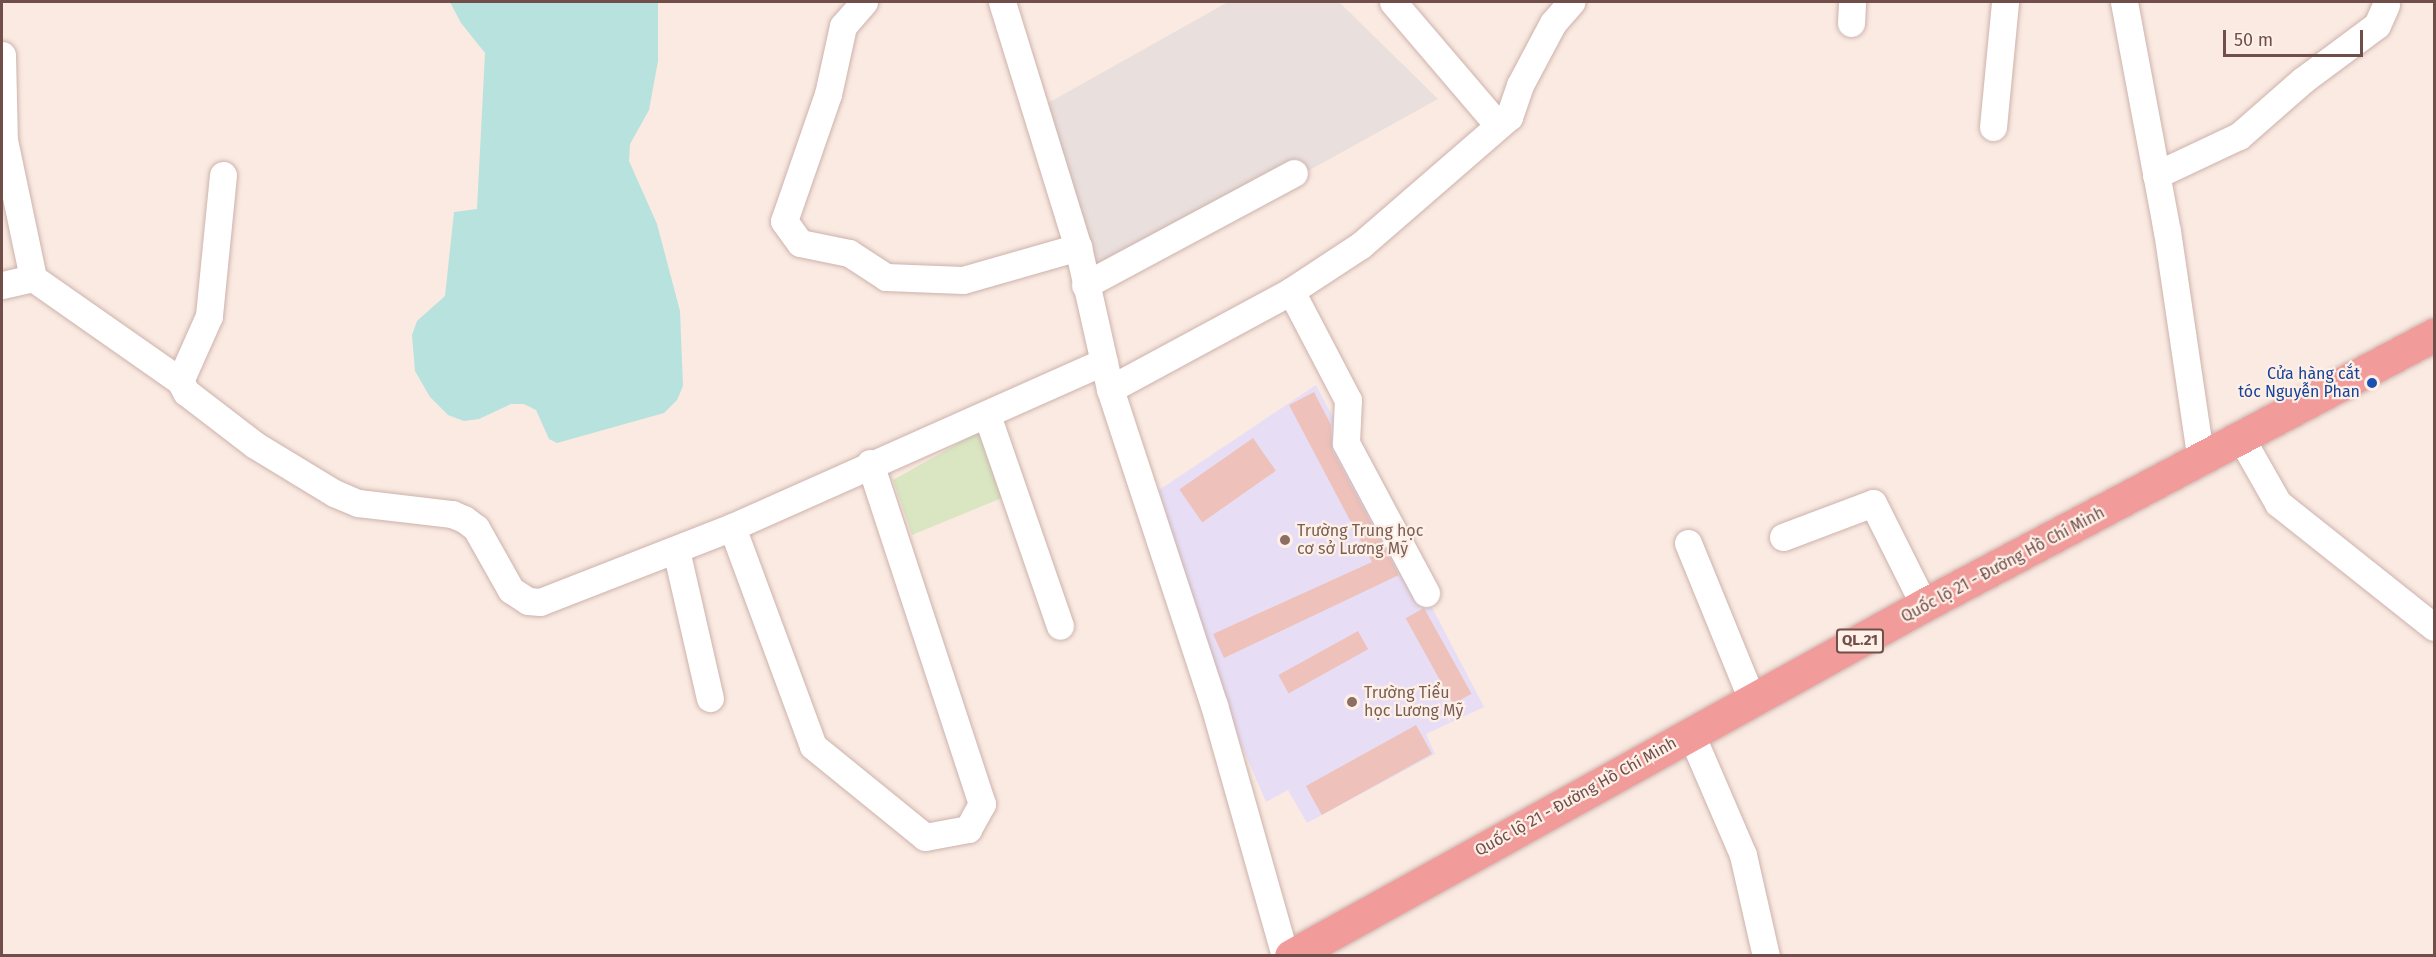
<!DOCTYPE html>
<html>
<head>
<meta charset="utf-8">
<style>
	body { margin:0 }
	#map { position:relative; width:2436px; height:957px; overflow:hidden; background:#faeae1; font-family:"Fira Sans",sans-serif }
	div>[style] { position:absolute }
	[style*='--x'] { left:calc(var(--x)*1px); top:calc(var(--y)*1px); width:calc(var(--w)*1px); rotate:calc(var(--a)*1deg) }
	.industrial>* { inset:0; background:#e9dfdc }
	.education>* { inset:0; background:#e7def6 }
	.green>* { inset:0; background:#d9e6c1 }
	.water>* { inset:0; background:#b7e2de }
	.building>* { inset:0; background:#eec2ba; transform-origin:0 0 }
	.roads { filter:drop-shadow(0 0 2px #cdb2ac) drop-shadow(0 0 2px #cdb2ac) }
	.minor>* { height:27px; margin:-13.5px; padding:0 13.5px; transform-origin:13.5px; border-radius:13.5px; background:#fff }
	.highway>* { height:33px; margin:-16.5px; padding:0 16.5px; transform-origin:16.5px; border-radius:16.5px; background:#f19c9b }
	.dots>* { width:16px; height:16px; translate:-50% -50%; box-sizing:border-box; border:3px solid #feefe7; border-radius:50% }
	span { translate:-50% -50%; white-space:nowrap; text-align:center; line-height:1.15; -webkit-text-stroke:4.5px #feefe7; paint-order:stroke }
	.shield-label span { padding:2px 4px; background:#feefe7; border:2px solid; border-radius:4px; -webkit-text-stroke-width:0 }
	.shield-label { font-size:15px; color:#704e4a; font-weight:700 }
	.transit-label { font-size:16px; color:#164399 }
	.right { translate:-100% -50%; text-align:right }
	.education-label { font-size:16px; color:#785e54 }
	.left { translate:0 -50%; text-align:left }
	.street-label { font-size:16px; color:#704e4a }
	.frame { position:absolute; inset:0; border:3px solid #704e4a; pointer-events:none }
	.scale { position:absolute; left:2223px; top:30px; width:140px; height:27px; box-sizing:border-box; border:3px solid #704e4a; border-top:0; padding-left:8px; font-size:18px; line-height:21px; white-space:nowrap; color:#704e4a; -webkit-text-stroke:4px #feefe7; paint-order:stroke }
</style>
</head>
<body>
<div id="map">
	<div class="industrial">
		<i style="clip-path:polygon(1228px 2px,1339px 2px,1438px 99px,1100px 286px,1041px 107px)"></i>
	</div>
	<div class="education">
		<i style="clip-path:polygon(1316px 385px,1484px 707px,1426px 734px,1435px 754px,1307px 823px,1288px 790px,1266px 802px,1221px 697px,1159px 490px)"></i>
	</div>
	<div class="green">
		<i style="clip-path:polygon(984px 429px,1009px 495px,912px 535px,893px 480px)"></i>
	</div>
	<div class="water">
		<i style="clip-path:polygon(450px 2px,658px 2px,658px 61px,649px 110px,630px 144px,629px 161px,657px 224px,680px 311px,683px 386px,677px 400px,664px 413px,557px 443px,549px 439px,536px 410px,524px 404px,511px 404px,479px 419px,464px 421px,448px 415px,430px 397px,415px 371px,412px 335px,417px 321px,445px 296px,454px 212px,477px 209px,485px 53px,461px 23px)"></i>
	</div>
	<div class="building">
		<i style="clip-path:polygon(1314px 392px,1331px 425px,1332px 450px,1399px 575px,1224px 658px,1213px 634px,1372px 562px,1289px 405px)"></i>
		<i style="left:1253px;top:438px;width:40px;height:90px;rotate:55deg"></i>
		<i style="left:1424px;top:608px;width:98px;height:21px;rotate:61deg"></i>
		<i style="left:1358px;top:631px;width:21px;height:91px;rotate:61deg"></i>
		<i style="left:1416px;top:725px;width:33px;height:126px;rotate:61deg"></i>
	</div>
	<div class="roads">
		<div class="minor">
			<i style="--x:864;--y:2;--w:32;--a:131"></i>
			<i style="--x:843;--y:26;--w:70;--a:102.4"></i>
			<i style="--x:828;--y:94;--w:134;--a:109.1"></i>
			<i style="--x:784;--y:221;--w:27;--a:54"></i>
			<i style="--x:800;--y:243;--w:50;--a:11.5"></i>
			<i style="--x:849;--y:253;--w:44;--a:33"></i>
			<i style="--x:886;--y:277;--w:77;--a:2.2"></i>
			<i style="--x:963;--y:280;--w:120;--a:-16"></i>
			<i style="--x:1002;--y:2;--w:257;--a:72.8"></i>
			<i style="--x:1078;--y:247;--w:146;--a:77.3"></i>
			<i style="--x:1110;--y:389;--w:333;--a:71.8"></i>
			<i style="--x:1214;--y:705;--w:261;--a:74.2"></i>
			<i style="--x:1393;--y:2;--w:162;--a:49.5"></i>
			<i style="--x:2124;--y:2;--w:233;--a:79.4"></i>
			<i style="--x:2167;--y:231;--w:233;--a:81.6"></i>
			<i style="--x:1851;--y:23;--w:21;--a:-87"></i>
			<i style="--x:2;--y:55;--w:85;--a:88.7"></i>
			<i style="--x:4;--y:140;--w:141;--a:78.1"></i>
			<i style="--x:33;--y:278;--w:32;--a:167"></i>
			<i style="--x:1993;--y:127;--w:126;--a:-84.5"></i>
			<i style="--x:223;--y:175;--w:142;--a:95.7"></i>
			<i style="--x:209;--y:316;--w:71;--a:114"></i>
			<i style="--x:180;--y:381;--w:13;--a:61"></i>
			<i style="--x:186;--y:392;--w:87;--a:37.5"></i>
			<i style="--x:255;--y:445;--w:92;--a:31.3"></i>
			<i style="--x:334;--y:493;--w:26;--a:23"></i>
			<i style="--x:358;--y:503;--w:95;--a:6.7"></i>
			<i style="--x:452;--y:514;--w:13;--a:23"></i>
			<i style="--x:464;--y:519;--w:15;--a:37"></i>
			<i style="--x:476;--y:528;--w:71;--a:60.6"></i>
			<i style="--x:511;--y:590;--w:20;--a:33"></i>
			<i style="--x:528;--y:601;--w:12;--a:5"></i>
			<i style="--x:540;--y:602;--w:206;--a:-21.3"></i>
			<i style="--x:732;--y:527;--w:407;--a:-24"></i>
			<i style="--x:2156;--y:175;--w:92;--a:-25.2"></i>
			<i style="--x:2239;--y:136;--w:85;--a:-41.2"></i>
			<i style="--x:2303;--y:80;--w:92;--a:-36.6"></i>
			<i style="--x:2377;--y:25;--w:22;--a:-66"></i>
			<i style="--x:33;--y:278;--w:179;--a:35"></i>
			<i style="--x:1085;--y:285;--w:237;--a:-28.2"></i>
			<i style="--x:1291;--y:291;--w:123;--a:62.4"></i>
			<i style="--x:1348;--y:400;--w:43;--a:92.7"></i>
			<i style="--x:1346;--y:443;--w:170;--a:61.9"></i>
			<i style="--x:1110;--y:389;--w:206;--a:-28.4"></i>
			<i style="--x:1291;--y:291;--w:84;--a:-33.3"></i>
			<i style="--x:1361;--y:245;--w:196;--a:-40.9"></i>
			<i style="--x:1509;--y:117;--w:34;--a:-71"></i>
			<i style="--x:1520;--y:85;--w:70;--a:-62"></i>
			<i style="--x:1553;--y:23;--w:28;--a:-49"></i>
			<i style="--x:987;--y:415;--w:223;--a:70.9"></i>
			<i style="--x:2241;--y:438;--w:75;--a:60.4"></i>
			<i style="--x:2278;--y:503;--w:199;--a:38.5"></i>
			<i style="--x:732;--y:527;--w:233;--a:69.7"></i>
			<i style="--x:813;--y:746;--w:144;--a:39.1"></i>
			<i style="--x:925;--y:837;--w:44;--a:-10.5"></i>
			<i style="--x:968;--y:829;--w:29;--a:-61"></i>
			<i style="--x:982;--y:804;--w:359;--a:-108.2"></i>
			<i style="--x:1783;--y:537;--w:96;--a:-20.7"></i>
			<i style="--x:1873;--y:503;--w:114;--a:63.4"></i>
			<i style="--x:1688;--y:543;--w:170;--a:67.8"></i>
			<i style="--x:676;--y:550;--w:152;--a:77.1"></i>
			<i style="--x:1691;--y:734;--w:132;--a:66.7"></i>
			<i style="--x:1743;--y:855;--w:104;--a:77.2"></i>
		</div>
		<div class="highway">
			<i style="--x:1291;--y:956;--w:724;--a:-29.01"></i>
			<i style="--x:1924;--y:605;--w:577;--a:-27.9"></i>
		</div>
	</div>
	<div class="dots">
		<i style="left:2372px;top:383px;background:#1a4fb4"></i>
		<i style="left:1285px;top:540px;background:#8d6e63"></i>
		<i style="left:1352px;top:702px;background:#8d6e63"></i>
	</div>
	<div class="shield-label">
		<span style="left:1860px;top:641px">QL.21</span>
	</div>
	<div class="transit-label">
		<span class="right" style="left:2360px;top:383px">Cửa hàng cắt<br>tóc Nguyễn Phan</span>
	</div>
	<div class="education-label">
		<span class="left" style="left:1297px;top:540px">Trường Trung học<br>cơ sở Lương Mỹ</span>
		<span class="left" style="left:1364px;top:702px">Trường Tiểu<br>học Lương Mỹ</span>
	</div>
	<div class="street-label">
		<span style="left:2003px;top:565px;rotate:-28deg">Quốc lộ 21 - Đường Hồ Chí Minh</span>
		<span style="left:1576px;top:797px;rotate:-29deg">Quốc lộ 21 - Đường Hồ Chí Minh</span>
	</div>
	<div class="frame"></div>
	<div class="scale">50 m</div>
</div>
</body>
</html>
